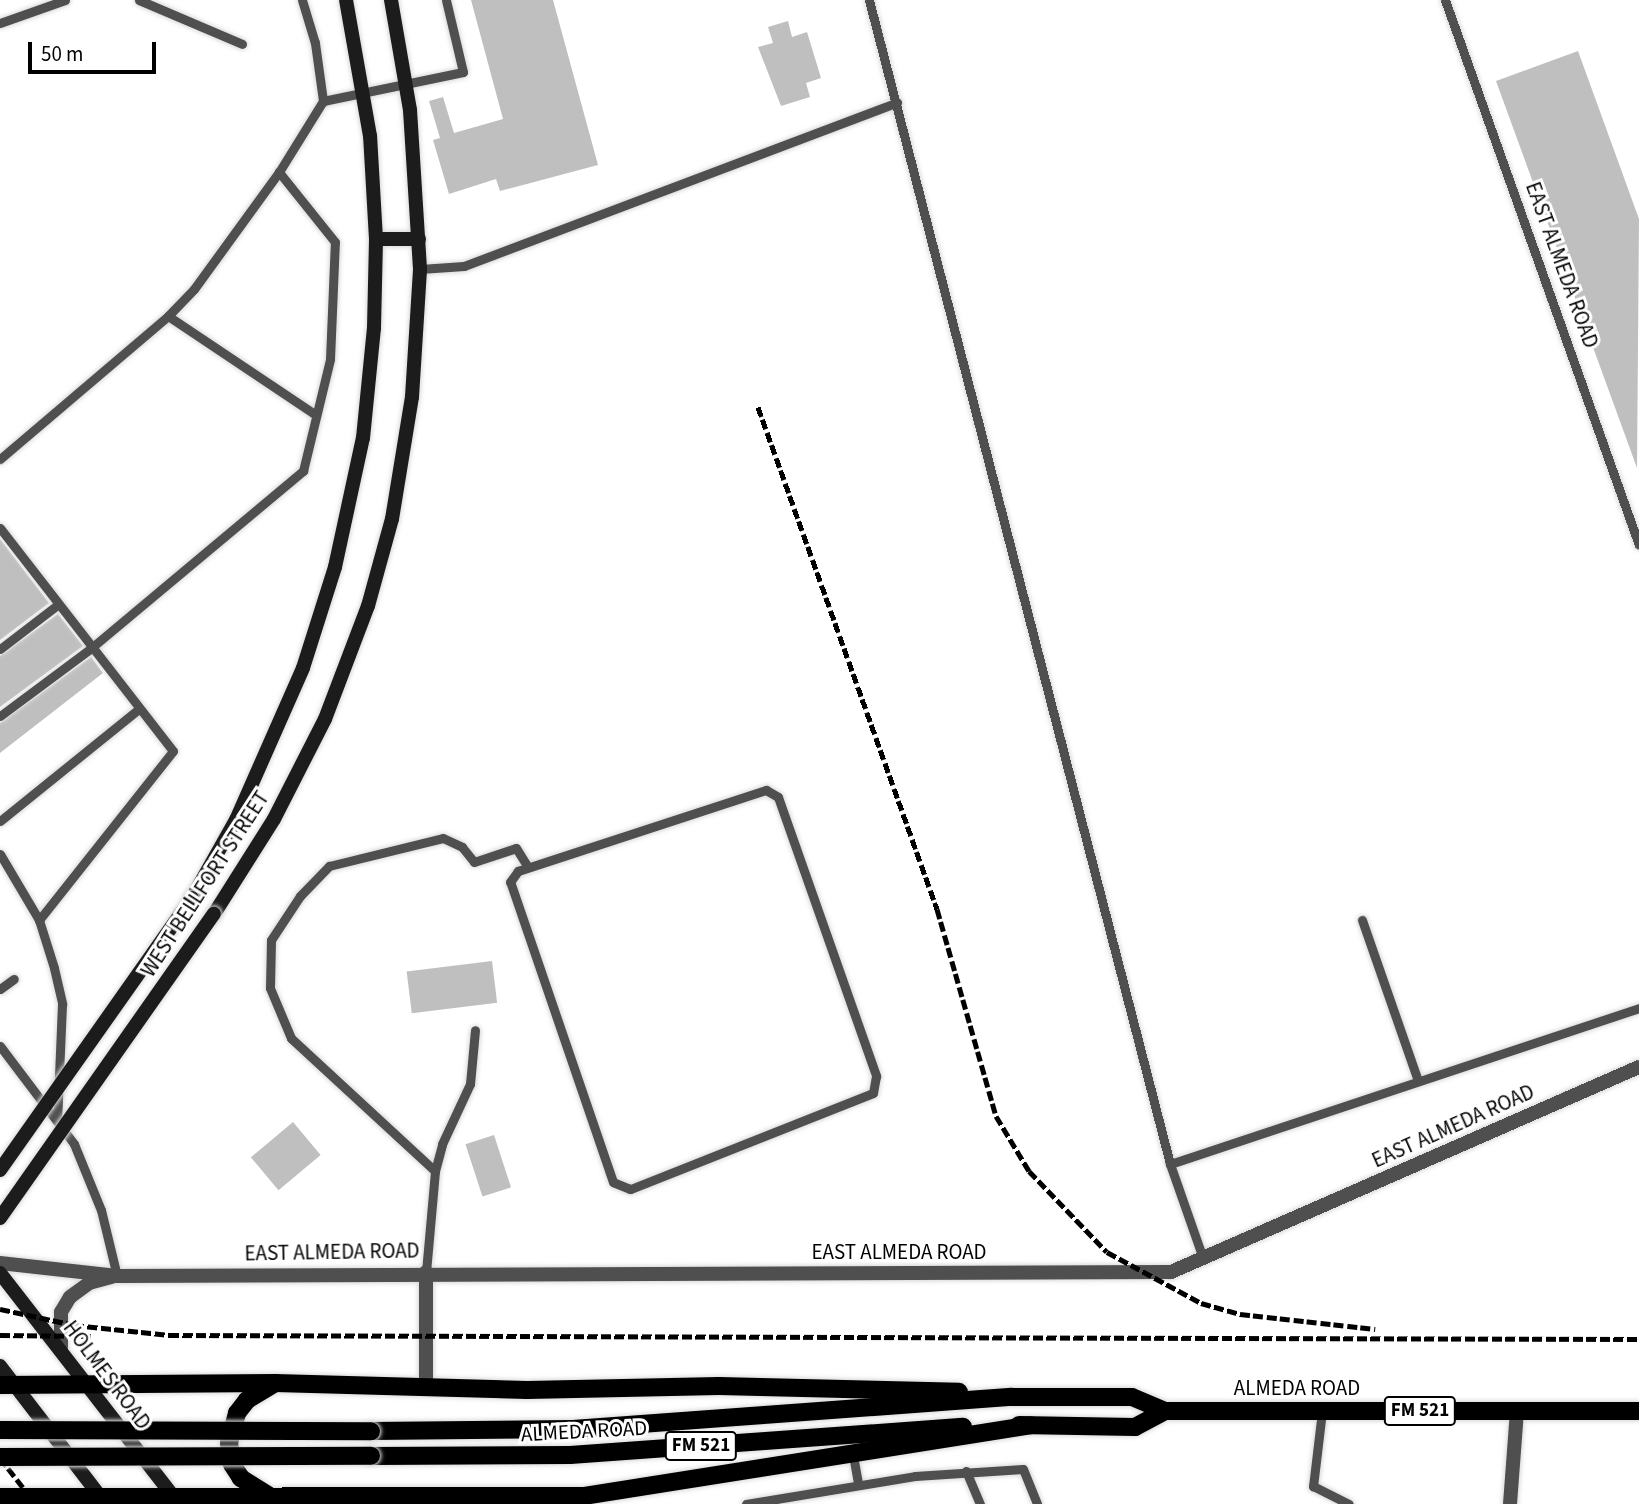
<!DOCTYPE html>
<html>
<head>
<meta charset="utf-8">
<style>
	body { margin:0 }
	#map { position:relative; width:1639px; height:1504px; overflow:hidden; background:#fff; font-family:"Source Sans 3",sans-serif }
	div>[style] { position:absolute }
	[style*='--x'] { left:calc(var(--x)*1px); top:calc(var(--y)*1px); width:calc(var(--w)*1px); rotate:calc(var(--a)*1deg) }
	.building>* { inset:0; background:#bfbfbf; transform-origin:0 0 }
	.roads { filter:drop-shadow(0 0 2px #dbdbdb) drop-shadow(0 0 2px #dbdbdb) }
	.lane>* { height:9px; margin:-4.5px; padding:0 4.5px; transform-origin:4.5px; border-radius:4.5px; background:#4f4f4f }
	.street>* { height:14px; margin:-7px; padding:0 7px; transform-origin:7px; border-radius:7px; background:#4f4f4f }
	.secondary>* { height:14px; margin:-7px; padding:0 7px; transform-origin:7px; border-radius:7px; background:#1c1c1c }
	.primary>* { height:18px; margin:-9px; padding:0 9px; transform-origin:9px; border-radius:9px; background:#000 }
	.rail>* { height:5px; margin-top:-2.5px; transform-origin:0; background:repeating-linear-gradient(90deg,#000 0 10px,transparent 0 13.5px) }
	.bridges { filter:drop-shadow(0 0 2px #dbdbdb) drop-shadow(0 0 2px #dbdbdb) }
	.secondary-bridge>* { height:14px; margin:-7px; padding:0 7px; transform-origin:7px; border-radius:7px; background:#1c1c1c }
	.primary-bridge>* { height:18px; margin:-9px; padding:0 9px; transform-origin:9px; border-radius:9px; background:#000 }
	span { translate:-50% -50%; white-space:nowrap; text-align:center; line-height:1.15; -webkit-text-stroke:6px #fff; paint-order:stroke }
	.shield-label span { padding:2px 5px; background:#fff; border:2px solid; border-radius:5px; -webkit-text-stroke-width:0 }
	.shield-label { font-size:19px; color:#000; font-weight:700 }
	.street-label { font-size:21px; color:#000 }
	.scale { position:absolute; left:28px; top:42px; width:128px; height:32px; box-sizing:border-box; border:4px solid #000; border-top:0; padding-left:9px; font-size:21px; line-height:24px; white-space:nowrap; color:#000; -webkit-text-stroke:5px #fff; paint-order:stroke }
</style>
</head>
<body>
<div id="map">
	<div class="building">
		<i style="clip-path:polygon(471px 0,553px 0,598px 165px,500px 191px,496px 179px,449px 194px,433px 140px,440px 138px,429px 101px,443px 97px,454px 133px,503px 119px)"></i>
		<i style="clip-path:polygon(788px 21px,792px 37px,807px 32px,821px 78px,806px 83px,810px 97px,781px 106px,758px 47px,773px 43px,768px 27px)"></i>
		<i style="clip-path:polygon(1578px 51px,1639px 219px,1637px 468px,1496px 81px)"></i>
		<i style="clip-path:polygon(0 539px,49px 603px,0 640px)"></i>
		<i style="clip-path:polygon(58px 614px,83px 646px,0 707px,0 656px)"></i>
		<i style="clip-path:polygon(91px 657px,103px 673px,0 753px,0 723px)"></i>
		<i style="left:492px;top:961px;width:42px;height:86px;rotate:83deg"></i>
		<i style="left:293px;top:1122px;width:43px;height:55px;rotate:50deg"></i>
		<i style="left:494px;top:1135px;width:55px;height:30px;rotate:72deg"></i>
	</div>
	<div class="roads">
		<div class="lane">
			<i style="--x:139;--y:0;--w:112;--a:23.1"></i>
			<i style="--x:302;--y:0;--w:45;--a:73.2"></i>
			<i style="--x:315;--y:43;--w:59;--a:82.1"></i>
			<i style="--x:869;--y:0;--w:1202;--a:75.5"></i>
			<i style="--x:1170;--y:1164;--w:100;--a:70.7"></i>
			<i style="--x:1445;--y:0;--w:578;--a:70.41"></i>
			<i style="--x:0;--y:23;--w:69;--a:-19.5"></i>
			<i style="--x:420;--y:269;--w:44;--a:-3.9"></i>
			<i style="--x:464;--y:266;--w:463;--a:-20.7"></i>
			<i style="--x:316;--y:415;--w:178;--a:-146.2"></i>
			<i style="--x:168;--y:316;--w:37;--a:-46"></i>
			<i style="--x:194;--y:289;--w:145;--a:-54"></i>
			<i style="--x:279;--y:172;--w:84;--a:-58.2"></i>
			<i style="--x:323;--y:101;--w:143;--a:-11.7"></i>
			<i style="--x:463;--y:72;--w:74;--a:-103.3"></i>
			<i style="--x:0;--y:459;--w:221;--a:-40.4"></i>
			<i style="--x:0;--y:528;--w:282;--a:52.2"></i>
			<i style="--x:173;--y:751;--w:216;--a:128.4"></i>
			<i style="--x:0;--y:649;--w:71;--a:-37.5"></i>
			<i style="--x:0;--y:716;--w:112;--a:-36.7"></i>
			<i style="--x:90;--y:649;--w:278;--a:-39.9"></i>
			<i style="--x:303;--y:471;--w:115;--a:-76.4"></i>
			<i style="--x:330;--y:359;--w:117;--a:-87.6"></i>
			<i style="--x:335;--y:242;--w:90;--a:-128.7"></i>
			<i style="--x:766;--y:790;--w:14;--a:30"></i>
			<i style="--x:778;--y:797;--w:296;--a:70.6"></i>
			<i style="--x:876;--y:1076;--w:17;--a:100"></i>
			<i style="--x:873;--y:1093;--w:261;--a:158.4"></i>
			<i style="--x:630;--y:1189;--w:18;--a:-158"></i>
			<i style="--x:613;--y:1182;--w:317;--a:-108.9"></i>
			<i style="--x:510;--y:882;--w:14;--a:-54"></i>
			<i style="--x:518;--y:871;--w:261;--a:-18.1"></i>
			<i style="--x:0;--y:821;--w:179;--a:-38.9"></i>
			<i style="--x:0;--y:854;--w:77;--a:59.4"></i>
			<i style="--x:39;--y:920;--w:50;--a:72.6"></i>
			<i style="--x:54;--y:968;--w:37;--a:77"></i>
			<i style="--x:62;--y:1004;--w:117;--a:92.4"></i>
			<i style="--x:1362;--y:920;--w:170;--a:70.8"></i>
			<i style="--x:0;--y:989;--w:17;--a:-36"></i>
			<i style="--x:0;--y:1046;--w:123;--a:52.9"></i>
			<i style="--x:74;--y:1144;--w:71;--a:67.8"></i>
			<i style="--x:101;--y:1210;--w:68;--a:76.4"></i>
			<i style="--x:1170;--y:1164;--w:494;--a:-18.4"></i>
			<i style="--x:435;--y:1171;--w:28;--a:-75"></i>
			<i style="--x:442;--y:1144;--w:66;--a:-65"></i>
			<i style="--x:470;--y:1084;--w:54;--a:-84.7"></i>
			<i style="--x:426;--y:1272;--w:101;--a:-84.9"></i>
			<i style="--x:435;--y:1171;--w:196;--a:-137.3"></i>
			<i style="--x:291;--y:1038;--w:54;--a:-112.8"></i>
			<i style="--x:270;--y:988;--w:48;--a:-88.8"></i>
			<i style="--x:271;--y:940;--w:53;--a:-56.6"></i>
			<i style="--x:300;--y:896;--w:42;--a:-46"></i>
			<i style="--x:329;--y:866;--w:117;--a:-13.8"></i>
			<i style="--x:443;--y:838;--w:21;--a:25"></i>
			<i style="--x:462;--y:847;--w:19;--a:51"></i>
			<i style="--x:474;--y:862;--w:44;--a:-18.4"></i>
			<i style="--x:516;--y:848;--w:22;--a:58"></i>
			<i style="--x:1322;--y:1411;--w:76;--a:96.8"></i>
			<i style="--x:1313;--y:1486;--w:40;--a:26.6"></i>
			<i style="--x:853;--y:1455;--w:28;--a:80"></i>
			<i style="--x:966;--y:1471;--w:36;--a:67"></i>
			<i style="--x:746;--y:1504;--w:171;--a:-9.4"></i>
			<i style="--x:915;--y:1476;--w:108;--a:-3.7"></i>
			<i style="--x:1023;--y:1469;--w:38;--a:68"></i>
		</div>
		<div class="street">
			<i style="--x:0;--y:1263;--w:118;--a:6.3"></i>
			<i style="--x:117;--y:1276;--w:1054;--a:-0.22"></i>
			<i style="--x:1171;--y:1272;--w:511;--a:-23.66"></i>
			<i style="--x:61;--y:1347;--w:35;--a:-90"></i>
			<i style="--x:61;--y:1312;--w:17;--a:-59"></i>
			<i style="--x:70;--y:1297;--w:24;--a:-36"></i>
			<i style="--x:89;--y:1283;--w:24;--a:-15"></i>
			<i style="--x:426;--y:1387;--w:115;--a:-90"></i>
			<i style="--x:1510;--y:1504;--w:93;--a:-85.7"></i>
		</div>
		<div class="secondary">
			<i style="--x:376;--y:239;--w:43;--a:0"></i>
			<i style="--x:192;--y:898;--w:90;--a:-60.6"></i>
			<i style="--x:236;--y:820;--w:166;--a:-66.2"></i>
			<i style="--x:303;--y:668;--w:106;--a:-72.4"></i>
			<i style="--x:335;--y:567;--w:132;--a:-77.8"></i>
			<i style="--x:363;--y:438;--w:111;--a:-84.3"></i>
			<i style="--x:374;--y:328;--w:89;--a:-88.7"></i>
			<i style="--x:376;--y:239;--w:103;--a:-93.3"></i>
			<i style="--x:370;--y:136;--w:138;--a:-100"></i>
			<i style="--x:214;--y:914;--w:112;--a:-57.7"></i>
			<i style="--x:274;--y:819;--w:112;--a:-63"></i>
			<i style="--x:325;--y:719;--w:121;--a:-69.2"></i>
			<i style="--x:368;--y:606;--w:90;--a:-74.6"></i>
			<i style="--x:392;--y:519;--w:124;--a:-80.7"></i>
			<i style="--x:412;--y:397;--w:128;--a:-86.4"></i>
			<i style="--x:420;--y:269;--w:159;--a:-93.6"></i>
			<i style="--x:410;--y:110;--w:112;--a:-99.8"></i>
			<i style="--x:0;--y:1273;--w:289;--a:52.2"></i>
			<i style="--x:0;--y:1366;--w:174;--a:52.5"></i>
		</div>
		<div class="primary">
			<i style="--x:0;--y:1385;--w:275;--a:-0.4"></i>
			<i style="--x:275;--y:1383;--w:252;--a:1.6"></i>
			<i style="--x:527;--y:1390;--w:192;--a:-1.2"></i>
			<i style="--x:719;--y:1386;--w:240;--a:1.4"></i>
			<i style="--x:1019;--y:1425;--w:116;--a:1"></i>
			<i style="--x:1135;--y:1427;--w:34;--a:-28"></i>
			<i style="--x:371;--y:1431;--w:202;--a:-0.6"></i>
			<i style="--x:573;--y:1429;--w:440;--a:-4.2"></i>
			<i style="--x:1012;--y:1397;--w:120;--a:0"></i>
			<i style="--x:1132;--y:1397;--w:36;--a:23"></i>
			<i style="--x:1165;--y:1411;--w:474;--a:0"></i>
			<i style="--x:371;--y:1456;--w:199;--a:-0.3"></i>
			<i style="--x:570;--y:1455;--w:394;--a:-4.1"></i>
			<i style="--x:0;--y:1497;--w:584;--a:-0.1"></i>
			<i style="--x:584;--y:1496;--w:452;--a:-9"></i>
			<i style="--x:271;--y:1497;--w:36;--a:-148"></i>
			<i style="--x:241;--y:1478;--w:17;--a:-123"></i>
			<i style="--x:232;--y:1464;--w:21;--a:-98"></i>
			<i style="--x:229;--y:1443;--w:31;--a:-75"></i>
			<i style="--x:237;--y:1413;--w:16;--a:-52"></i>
			<i style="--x:247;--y:1400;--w:33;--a:-31"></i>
		</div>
	</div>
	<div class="rail">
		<i style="--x:758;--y:407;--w:533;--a:70.38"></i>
		<i style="--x:937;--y:909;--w:215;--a:74.1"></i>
		<i style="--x:996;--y:1116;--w:64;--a:59"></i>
		<i style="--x:1029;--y:1171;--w:112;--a:46.1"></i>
		<i style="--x:1107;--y:1252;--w:107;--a:28.5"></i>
		<i style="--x:1201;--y:1303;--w:41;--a:15.8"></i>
		<i style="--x:1240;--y:1314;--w:136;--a:6.3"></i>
		<i style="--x:0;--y:1309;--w:76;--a:12.2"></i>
		<i style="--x:74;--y:1325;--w:96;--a:6"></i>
		<i style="--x:169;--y:1335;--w:1470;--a:0.16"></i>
		<i style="--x:0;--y:1335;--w:91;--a:0.6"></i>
		<i style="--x:0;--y:1458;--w:58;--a:52"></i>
	</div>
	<div class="bridges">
		<div class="secondary-bridge">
			<i style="--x:0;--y:1170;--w:333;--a:-54.8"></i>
			<i style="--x:0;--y:1218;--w:372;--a:-54.9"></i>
		</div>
		<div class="primary-bridge">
			<i style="--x:0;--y:1430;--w:371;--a:0.2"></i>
			<i style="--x:0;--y:1457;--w:371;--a:-0.2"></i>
		</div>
	</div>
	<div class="shield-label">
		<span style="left:1420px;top:1411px">FM 521</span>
		<span style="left:701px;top:1446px">FM 521</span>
	</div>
	<div class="street-label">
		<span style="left:1562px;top:265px;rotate:70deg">EAST ALMEDA ROAD</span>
		<span style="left:205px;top:884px;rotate:-57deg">WEST BELLFORT STREET</span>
		<span style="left:1453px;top:1126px;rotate:-24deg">EAST ALMEDA ROAD</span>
		<span style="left:332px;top:1252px;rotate:-1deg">EAST ALMEDA ROAD</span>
		<span style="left:899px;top:1252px">EAST ALMEDA ROAD</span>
		<span style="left:107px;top:1375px;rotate:53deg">HOLMES ROAD</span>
		<span style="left:1297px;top:1388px">ALMEDA ROAD</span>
		<span style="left:584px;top:1431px;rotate:-3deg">ALMEDA ROAD</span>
	</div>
	<div class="scale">50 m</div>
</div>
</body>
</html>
